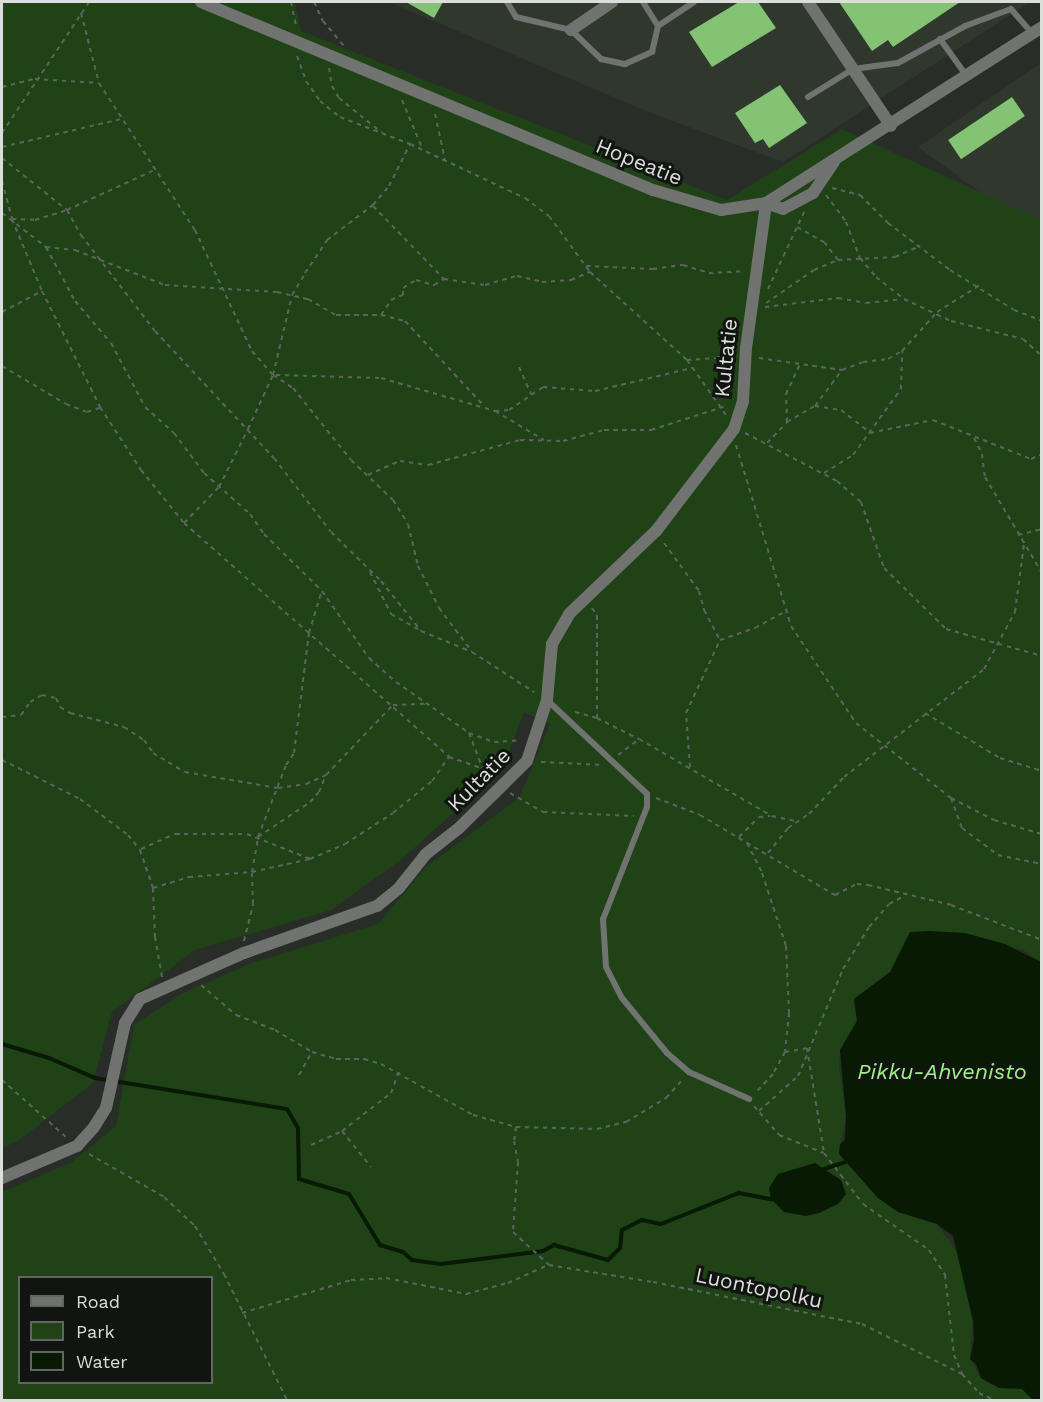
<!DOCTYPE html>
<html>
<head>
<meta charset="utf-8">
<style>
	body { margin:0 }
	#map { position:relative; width:1043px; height:1402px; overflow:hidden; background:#282d27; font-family:"Work Sans",sans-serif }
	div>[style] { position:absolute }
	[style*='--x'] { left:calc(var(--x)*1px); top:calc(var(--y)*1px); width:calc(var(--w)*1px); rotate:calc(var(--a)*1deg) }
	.built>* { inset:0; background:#30382e }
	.green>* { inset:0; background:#204217 }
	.water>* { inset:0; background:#081a04 }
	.stream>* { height:4px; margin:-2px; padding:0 2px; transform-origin:2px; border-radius:2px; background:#081a04 }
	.building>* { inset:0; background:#84c374; transform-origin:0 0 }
	.path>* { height:2px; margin-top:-1px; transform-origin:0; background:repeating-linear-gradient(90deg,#5e635d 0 4.5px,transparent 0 9px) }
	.lane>* { height:6px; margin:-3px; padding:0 3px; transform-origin:3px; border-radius:3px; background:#707370 }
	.street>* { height:12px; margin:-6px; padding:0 6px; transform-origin:6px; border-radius:6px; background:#707370 }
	span { translate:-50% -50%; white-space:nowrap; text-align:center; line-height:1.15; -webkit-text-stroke:6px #121412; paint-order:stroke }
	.street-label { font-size:21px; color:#dbdeda }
	.water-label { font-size:22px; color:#a0f08a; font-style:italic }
	.frame { position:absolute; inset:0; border:3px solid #dbdeda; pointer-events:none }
	.legend { position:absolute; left:18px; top:1276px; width:195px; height:108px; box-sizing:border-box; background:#121412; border:2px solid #626562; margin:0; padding:8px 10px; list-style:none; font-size:18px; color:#dbdeda }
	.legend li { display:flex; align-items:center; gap:12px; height:30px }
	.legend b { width:30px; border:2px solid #626562 }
</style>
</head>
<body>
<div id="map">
	<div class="built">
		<i style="clip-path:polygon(389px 2px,1030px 2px,783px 162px,651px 113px)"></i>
		<i style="clip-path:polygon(1041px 63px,1041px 237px,918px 147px)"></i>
	</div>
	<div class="green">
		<i style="clip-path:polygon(evenodd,2px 2px,295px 2px,301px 31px,727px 200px,842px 129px,1041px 220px,1041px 962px,1022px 949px,906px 943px,890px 972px,854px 999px,857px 1021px,840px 1050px,839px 1066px,846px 1116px,839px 1154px,878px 1198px,899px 1212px,937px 1224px,959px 1255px,973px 1321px,970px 1359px,981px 1378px,999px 1388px,1022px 1389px,1037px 1400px,2px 1400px,2px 1192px,72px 1162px,116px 1126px,134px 1025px,183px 993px,252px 963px,378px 924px,427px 866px,519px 798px,550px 724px,524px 712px,503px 768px,402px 859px,331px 910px,195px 950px,112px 1012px,93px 1083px,18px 1141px,2px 1148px,2px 2px,20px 1278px,212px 1278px,212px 1382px,20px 1382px,20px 1278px)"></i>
	</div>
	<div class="water">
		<i style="clip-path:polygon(930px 931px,965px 933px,1005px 944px,1041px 962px,1041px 1400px,1032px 1399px,1022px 1389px,999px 1388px,981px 1378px,976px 1364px,970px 1359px,974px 1340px,973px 1321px,953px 1236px,937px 1224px,898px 1212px,878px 1198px,839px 1154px,840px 1144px,845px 1140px,846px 1116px,840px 1050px,857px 1021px,854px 999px,890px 972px,910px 932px)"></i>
		<i style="clip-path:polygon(815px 1163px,841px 1180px,846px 1194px,838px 1204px,819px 1213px,806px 1216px,784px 1212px,771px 1199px,769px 1188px,778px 1174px)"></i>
	</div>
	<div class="stream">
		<i style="--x:2;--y:1044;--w:49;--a:16.6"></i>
		<i style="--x:49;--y:1058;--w:50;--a:23.5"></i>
		<i style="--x:95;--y:1078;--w:194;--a:9.2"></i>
		<i style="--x:287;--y:1109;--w:22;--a:60"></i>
		<i style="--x:298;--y:1128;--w:51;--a:88.9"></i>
		<i style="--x:299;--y:1179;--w:52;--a:16.7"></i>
		<i style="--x:349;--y:1194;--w:60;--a:58.7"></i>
		<i style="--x:380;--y:1245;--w:24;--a:17"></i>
		<i style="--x:403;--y:1252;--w:12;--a:42"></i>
		<i style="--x:412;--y:1260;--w:29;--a:8"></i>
		<i style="--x:441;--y:1264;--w:103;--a:-7.3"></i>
		<i style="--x:543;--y:1251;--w:13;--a:-29"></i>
		<i style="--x:554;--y:1245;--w:56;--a:15.5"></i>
		<i style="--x:608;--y:1260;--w:17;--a:-45"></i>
		<i style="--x:620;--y:1248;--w:18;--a:-84"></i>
		<i style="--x:622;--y:1230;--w:22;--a:-27"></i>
		<i style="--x:642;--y:1220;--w:19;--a:12"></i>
		<i style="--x:661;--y:1224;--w:84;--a:-21.7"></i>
		<i style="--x:739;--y:1193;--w:33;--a:11"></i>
		<i style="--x:824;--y:1169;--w:23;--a:-18"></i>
	</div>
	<div class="building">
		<i style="clip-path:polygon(406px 2px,443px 2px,434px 18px)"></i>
		<i style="clip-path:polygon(739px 2px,758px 2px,776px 28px,712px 67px,689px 32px)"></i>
		<i style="clip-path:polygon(839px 2px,960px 2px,893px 47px,888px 40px,872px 51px)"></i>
		<i style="clip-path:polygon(780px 85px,807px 123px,769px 148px,763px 139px,755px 143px,735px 113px)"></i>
		<i style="left:1012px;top:97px;width:23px;height:77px;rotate:56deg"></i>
	</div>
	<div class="path">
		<i style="--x:291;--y:2;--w:24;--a:78"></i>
		<i style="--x:314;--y:2;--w:21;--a:65"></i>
		<i style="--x:323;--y:21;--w:35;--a:50"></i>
		<i style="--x:81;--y:13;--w:72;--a:75.6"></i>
		<i style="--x:99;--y:83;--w:176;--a:56.9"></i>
		<i style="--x:195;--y:230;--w:134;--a:64.8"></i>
		<i style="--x:252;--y:351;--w:32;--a:49"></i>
		<i style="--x:273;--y:375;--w:24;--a:33"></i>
		<i style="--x:293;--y:388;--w:92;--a:51.1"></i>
		<i style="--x:351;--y:460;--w:58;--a:43.6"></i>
		<i style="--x:393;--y:500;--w:28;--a:58"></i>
		<i style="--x:408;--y:524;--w:43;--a:76.6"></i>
		<i style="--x:418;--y:566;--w:47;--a:63.4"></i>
		<i style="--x:439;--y:608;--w:51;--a:52.9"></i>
		<i style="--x:297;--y:56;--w:27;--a:70"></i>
		<i style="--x:306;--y:81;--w:24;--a:55"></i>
		<i style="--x:320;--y:101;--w:26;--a:39"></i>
		<i style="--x:340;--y:117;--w:75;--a:21.1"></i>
		<i style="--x:410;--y:144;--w:127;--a:25.2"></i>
		<i style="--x:525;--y:198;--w:30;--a:37"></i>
		<i style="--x:549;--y:216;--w:69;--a:53.8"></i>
		<i style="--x:590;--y:272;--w:131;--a:42.2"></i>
		<i style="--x:687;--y:360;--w:67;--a:54.7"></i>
		<i style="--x:329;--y:68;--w:18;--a:81"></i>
		<i style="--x:332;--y:86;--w:14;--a:60"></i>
		<i style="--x:339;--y:98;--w:55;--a:39.1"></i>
		<i style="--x:2;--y:87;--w:34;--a:-14"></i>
		<i style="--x:35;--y:79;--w:64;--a:3.6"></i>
		<i style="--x:402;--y:100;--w:54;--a:67.2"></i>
		<i style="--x:435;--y:114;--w:47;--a:77.7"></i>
		<i style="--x:2;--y:133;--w:157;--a:-56.4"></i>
		<i style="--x:2;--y:147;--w:122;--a:-13.2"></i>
		<i style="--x:2;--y:158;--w:83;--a:38.7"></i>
		<i style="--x:67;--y:210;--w:29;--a:61"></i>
		<i style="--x:81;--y:235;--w:121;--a:52.4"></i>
		<i style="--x:155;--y:331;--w:174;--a:46.9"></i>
		<i style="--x:274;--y:458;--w:93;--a:52.4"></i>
		<i style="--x:331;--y:532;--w:70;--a:44.4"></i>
		<i style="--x:381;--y:581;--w:64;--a:51.3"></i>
		<i style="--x:421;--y:631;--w:55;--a:22.4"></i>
		<i style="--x:472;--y:652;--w:74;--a:32.8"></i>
		<i style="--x:2;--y:181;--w:39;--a:75"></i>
		<i style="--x:12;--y:219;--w:78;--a:67.4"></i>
		<i style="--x:42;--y:291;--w:130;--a:63.4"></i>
		<i style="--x:100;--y:407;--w:75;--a:56.9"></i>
		<i style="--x:141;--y:470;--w:68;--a:50.9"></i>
		<i style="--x:184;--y:523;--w:354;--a:41.4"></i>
		<i style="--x:449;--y:757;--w:36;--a:19"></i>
		<i style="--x:483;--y:769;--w:20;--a:-9"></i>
		<i style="--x:832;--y:188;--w:29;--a:14"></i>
		<i style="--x:860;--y:195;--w:40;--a:45"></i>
		<i style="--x:888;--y:223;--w:78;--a:37.2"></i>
		<i style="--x:950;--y:270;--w:75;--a:32"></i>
		<i style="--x:1014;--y:310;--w:30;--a:21"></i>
		<i style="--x:826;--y:195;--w:34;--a:53"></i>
		<i style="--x:846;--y:222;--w:39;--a:69"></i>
		<i style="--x:860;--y:258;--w:25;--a:50"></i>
		<i style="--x:876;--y:277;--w:36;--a:38"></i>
		<i style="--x:904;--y:299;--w:52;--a:25.1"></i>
		<i style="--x:951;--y:321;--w:74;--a:14"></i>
		<i style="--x:1023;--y:339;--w:25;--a:42"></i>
		<i style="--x:373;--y:206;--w:102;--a:45.8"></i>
		<i style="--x:2;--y:213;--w:56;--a:37.7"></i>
		<i style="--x:46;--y:247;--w:61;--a:61.8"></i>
		<i style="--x:75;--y:301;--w:55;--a:49.4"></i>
		<i style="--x:111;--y:343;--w:72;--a:62"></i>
		<i style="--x:145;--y:407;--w:39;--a:42"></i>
		<i style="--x:174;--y:433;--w:50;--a:53.1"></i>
		<i style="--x:204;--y:473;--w:62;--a:41.7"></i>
		<i style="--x:250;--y:514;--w:24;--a:55"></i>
		<i style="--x:264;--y:534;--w:81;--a:44.5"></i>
		<i style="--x:322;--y:591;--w:82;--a:55"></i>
		<i style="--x:369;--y:658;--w:36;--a:42"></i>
		<i style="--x:396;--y:682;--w:89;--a:34.9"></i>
		<i style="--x:469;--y:733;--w:27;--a:20"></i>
		<i style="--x:494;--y:742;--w:26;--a:-4"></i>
		<i style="--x:12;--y:219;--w:23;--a:2"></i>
		<i style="--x:35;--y:220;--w:34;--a:-17"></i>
		<i style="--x:67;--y:210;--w:94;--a:-24.6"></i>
		<i style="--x:797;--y:227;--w:31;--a:29"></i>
		<i style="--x:824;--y:242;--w:23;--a:52"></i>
		<i style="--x:46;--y:247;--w:29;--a:6"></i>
		<i style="--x:75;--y:250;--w:97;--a:21.3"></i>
		<i style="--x:165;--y:285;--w:112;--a:3.6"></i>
		<i style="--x:277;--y:292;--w:32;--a:13"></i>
		<i style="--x:308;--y:299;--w:32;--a:30"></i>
		<i style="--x:336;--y:315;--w:45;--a:0"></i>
		<i style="--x:381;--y:315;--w:25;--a:14"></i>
		<i style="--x:405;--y:321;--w:113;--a:47.1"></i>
		<i style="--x:586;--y:266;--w:67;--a:2.6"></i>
		<i style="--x:653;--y:269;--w:30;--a:-8"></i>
		<i style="--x:683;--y:265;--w:27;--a:17"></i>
		<i style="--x:709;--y:273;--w:34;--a:-3"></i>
		<i style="--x:768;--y:289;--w:85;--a:-64.9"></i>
		<i style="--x:766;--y:303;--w:58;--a:-34.5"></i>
		<i style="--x:814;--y:270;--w:26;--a:-23"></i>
		<i style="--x:838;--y:260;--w:57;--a:-3"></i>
		<i style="--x:895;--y:257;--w:24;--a:-24"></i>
		<i style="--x:765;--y:307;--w:74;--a:-7"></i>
		<i style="--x:838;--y:298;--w:28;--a:10"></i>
		<i style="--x:866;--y:303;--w:36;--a:-6"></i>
		<i style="--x:2;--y:312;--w:45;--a:-27.7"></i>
		<i style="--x:381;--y:315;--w:18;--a:-56"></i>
		<i style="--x:391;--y:300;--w:13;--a:-23"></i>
		<i style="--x:403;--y:295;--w:7;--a:-90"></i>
		<i style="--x:403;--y:288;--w:15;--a:-32"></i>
		<i style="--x:416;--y:280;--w:19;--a:16"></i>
		<i style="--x:434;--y:285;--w:12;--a:-31"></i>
		<i style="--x:444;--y:279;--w:41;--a:8.3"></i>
		<i style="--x:485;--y:285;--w:33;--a:-16"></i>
		<i style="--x:517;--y:276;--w:26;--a:13"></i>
		<i style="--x:542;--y:282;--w:29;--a:-4"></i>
		<i style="--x:571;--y:280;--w:21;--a:-23"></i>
		<i style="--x:759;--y:358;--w:84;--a:8.2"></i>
		<i style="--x:687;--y:360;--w:29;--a:-4"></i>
		<i style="--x:716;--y:358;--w:19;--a:-18"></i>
		<i style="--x:2;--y:366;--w:74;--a:30.7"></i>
		<i style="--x:66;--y:404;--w:22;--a:21"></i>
		<i style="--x:87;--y:412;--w:13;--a:-18"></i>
		<i style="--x:519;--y:367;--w:30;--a:66"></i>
		<i style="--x:276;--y:375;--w:105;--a:1.6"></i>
		<i style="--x:381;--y:378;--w:119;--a:16.1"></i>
		<i style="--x:495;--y:411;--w:14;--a:-4"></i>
		<i style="--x:509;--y:410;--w:41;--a:-34.1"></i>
		<i style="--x:543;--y:387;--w:52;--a:4.4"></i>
		<i style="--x:595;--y:391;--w:100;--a:-13.3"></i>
		<i style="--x:815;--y:406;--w:26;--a:9"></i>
		<i style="--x:841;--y:410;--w:37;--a:38"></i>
		<i style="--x:870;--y:433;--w:64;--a:-11.7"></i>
		<i style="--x:933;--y:420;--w:105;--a:21.7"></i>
		<i style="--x:1031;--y:459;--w:12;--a:-24"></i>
		<i style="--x:495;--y:411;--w:57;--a:30.6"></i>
		<i style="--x:787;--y:422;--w:28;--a:-92"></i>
		<i style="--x:786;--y:394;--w:35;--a:-65"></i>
		<i style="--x:745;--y:433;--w:104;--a:27.6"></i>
		<i style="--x:837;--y:481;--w:32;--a:41"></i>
		<i style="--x:861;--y:502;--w:70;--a:70.8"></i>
		<i style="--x:884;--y:568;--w:87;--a:44.5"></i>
		<i style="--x:946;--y:629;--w:100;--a:15.7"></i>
		<i style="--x:974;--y:438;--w:18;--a:63"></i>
		<i style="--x:982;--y:454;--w:23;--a:83"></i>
		<i style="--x:985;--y:477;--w:112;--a:59.3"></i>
		<i style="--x:767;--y:443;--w:29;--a:-46"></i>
		<i style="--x:787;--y:422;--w:32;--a:-30"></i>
		<i style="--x:815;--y:406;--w:45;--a:-53.1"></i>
		<i style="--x:842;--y:370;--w:22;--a:-21"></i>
		<i style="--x:863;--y:362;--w:25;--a:-7"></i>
		<i style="--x:888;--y:359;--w:16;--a:-30"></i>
		<i style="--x:902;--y:351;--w:52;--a:-48.1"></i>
		<i style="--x:937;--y:312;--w:51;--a:-32.1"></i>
		<i style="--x:736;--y:445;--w:189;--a:73.1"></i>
		<i style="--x:791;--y:626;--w:117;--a:56.2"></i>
		<i style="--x:856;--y:723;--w:121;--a:38.3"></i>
		<i style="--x:951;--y:798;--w:48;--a:27.1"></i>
		<i style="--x:994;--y:820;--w:50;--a:16.3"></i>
		<i style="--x:824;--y:473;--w:34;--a:-32"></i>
		<i style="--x:853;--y:455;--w:82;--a:-54"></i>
		<i style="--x:901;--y:389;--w:38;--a:-88"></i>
		<i style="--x:368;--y:475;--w:35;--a:-24"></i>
		<i style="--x:400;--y:461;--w:28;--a:8"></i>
		<i style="--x:428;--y:465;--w:95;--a:-15.2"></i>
		<i style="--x:520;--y:440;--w:43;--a:1.3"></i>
		<i style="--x:563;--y:441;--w:42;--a:-15"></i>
		<i style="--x:604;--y:430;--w:47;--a:0"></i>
		<i style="--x:651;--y:430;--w:76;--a:-17.7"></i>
		<i style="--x:184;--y:523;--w:50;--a:-45.8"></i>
		<i style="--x:219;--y:487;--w:65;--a:-63.4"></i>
		<i style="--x:248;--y:429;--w:60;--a:-65.2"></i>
		<i style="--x:273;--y:375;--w:82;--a:-76.6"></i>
		<i style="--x:292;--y:295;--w:26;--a:-59"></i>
		<i style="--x:305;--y:273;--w:40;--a:-56"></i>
		<i style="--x:327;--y:240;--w:58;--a:-37.3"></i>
		<i style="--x:373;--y:205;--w:25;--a:-50"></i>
		<i style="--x:389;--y:186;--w:47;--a:-63.4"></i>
		<i style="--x:1018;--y:535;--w:25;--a:-14"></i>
		<i style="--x:664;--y:543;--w:59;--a:53.9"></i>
		<i style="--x:699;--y:591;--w:20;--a:75"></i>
		<i style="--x:704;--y:610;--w:34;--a:62"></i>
		<i style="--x:370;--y:572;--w:47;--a:63.4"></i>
		<i style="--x:391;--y:614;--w:31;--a:29"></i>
		<i style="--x:592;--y:608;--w:9;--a:54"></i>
		<i style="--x:597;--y:615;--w:103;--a:90"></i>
		<i style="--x:575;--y:712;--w:23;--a:15"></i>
		<i style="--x:597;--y:718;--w:47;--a:26.6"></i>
		<i style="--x:639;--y:739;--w:154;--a:30.1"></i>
		<i style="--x:772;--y:816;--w:25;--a:12"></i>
		<i style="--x:925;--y:713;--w:87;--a:31"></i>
		<i style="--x:1000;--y:758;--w:44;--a:17.2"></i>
		<i style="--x:2;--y:717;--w:19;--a:-6"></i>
		<i style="--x:21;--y:715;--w:16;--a:-55"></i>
		<i style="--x:30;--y:702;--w:14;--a:-30"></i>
		<i style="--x:42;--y:695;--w:14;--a:12"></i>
		<i style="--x:56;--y:698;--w:10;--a:66"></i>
		<i style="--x:60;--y:707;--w:12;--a:31"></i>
		<i style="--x:70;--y:713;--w:56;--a:14.5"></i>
		<i style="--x:124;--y:727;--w:24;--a:33"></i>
		<i style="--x:144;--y:740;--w:16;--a:55"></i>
		<i style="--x:153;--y:753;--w:37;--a:31"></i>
		<i style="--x:185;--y:772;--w:94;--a:9.8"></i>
		<i style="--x:278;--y:788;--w:28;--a:-8"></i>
		<i style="--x:306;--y:784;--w:22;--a:-24"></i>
		<i style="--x:469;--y:733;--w:39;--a:69"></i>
		<i style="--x:483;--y:769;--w:13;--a:45"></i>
		<i style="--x:618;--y:755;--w:26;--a:-37"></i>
		<i style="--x:2;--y:760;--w:87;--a:26.6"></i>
		<i style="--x:80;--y:799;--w:60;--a:36.9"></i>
		<i style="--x:128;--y:835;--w:19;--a:51"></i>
		<i style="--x:140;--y:850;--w:40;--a:71.1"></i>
		<i style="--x:153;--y:888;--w:49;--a:87.7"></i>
		<i style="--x:155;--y:937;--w:41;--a:80.1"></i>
		<i style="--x:541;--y:762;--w:63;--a:2.7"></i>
		<i style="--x:690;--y:767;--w:54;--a:-94.2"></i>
		<i style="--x:686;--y:713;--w:81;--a:-65"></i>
		<i style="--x:720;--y:640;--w:37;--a:-19"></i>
		<i style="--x:755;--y:628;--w:33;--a:-29"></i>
		<i style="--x:510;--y:793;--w:38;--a:30"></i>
		<i style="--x:543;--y:812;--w:91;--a:2.5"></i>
		<i style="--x:656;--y:798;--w:47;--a:21.1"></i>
		<i style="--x:700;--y:815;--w:157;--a:30.7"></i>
		<i style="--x:835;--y:895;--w:25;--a:-27"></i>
		<i style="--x:857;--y:884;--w:11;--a:5"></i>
		<i style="--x:868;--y:885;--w:85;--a:13.5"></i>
		<i style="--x:951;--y:905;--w:97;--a:21"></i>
		<i style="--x:951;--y:798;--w:32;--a:70"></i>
		<i style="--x:962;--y:828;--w:45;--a:36.9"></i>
		<i style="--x:998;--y:855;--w:45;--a:11.6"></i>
		<i style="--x:258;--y:837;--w:77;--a:-68.7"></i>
		<i style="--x:286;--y:765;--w:14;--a:-56"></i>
		<i style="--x:294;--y:753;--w:121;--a:-82.9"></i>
		<i style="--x:309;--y:633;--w:42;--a:-73.3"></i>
		<i style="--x:739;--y:837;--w:28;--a:-45"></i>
		<i style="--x:759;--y:817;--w:11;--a:-5"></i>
		<i style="--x:747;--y:843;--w:34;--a:63"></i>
		<i style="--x:762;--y:873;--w:77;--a:71.8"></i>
		<i style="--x:786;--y:946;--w:67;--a:87.4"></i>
		<i style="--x:789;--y:1013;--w:39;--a:96"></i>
		<i style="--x:785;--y:1052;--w:25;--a:119"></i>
		<i style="--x:773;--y:1074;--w:26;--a:133"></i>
		<i style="--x:141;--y:849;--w:37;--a:-24"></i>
		<i style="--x:175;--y:834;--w:72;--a:0"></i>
		<i style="--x:247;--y:834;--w:68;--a:21.6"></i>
		<i style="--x:768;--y:853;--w:32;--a:-51"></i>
		<i style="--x:788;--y:828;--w:25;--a:-34"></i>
		<i style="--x:809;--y:814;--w:51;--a:-46.6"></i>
		<i style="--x:844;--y:777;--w:177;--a:-37.6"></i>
		<i style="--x:984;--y:669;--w:65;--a:-61.5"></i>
		<i style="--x:1015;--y:612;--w:69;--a:-82.5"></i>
		<i style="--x:153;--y:888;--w:38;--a:-17"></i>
		<i style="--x:189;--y:877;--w:63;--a:-4.5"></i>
		<i style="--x:252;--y:872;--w:59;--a:-12.6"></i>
		<i style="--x:310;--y:859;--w:38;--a:-23"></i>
		<i style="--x:345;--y:844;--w:57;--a:-32.9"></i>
		<i style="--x:393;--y:813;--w:50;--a:-39.4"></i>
		<i style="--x:432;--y:781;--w:29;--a:-55"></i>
		<i style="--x:244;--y:941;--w:38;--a:-76"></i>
		<i style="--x:253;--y:904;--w:32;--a:-92"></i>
		<i style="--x:252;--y:872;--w:36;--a:-80"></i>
		<i style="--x:258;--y:837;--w:63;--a:-33.9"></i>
		<i style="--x:310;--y:802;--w:13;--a:-48"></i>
		<i style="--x:319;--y:792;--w:18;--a:-68"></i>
		<i style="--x:326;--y:775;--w:97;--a:-46.3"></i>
		<i style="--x:393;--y:705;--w:33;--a:-2"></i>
		<i style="--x:201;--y:985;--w:46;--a:40.6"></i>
		<i style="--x:236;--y:1015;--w:42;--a:21"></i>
		<i style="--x:275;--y:1030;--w:43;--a:30.7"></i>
		<i style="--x:312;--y:1052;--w:25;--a:16"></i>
		<i style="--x:336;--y:1059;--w:28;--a:0"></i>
		<i style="--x:364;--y:1059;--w:18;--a:16"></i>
		<i style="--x:381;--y:1064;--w:105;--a:29"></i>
		<i style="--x:473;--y:1115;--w:45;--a:15.6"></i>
		<i style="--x:516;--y:1127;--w:81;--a:1.4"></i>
		<i style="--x:597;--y:1129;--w:30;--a:-14"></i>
		<i style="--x:626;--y:1122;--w:47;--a:-31"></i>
		<i style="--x:666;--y:1098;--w:25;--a:-48"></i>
		<i style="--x:785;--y:1052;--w:22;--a:-10"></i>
		<i style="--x:807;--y:1048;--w:106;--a:80.8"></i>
		<i style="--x:824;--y:1153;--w:64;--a:52.6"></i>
		<i style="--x:863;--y:1204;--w:80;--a:34.9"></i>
		<i style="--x:929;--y:1250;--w:30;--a:57"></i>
		<i style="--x:945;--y:1275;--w:81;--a:83.6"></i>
		<i style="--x:954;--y:1355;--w:21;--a:67"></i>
		<i style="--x:962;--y:1374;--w:25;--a:48"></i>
		<i style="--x:979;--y:1393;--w:17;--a:25"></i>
		<i style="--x:299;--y:1075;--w:26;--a:-61"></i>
		<i style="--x:2;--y:1080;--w:87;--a:41.7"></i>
		<i style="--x:754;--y:1106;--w:38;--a:49"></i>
		<i style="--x:779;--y:1135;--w:48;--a:21.8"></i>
		<i style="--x:759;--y:1111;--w:52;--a:-41.9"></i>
		<i style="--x:798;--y:1076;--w:116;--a:-67.2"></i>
		<i style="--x:843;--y:969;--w:49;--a:-58.2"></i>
		<i style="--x:869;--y:927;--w:30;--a:-49"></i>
		<i style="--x:889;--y:904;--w:17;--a:-28"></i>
		<i style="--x:516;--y:1127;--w:14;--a:98"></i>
		<i style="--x:514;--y:1141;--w:21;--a:79"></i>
		<i style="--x:518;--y:1162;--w:70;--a:94.1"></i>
		<i style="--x:513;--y:1232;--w:49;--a:42.5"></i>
		<i style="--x:549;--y:1265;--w:105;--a:9.3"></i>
		<i style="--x:653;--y:1282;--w:213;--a:11.4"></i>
		<i style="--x:862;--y:1324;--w:112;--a:26.6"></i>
		<i style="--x:342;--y:1131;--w:46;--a:51.1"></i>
		<i style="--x:311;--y:1145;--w:34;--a:-24"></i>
		<i style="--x:342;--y:1131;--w:62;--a:-37.8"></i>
		<i style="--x:391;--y:1093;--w:23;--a:-70"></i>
		<i style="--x:89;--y:1154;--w:86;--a:29.8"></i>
		<i style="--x:164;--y:1197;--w:42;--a:43.1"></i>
		<i style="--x:195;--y:1226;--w:56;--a:58.9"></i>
		<i style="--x:224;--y:1274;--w:141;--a:63.4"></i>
		<i style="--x:242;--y:1313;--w:114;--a:-16.8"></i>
		<i style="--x:351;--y:1280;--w:35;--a:-3"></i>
		<i style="--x:386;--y:1278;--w:82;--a:11.3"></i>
		<i style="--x:466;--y:1294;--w:43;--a:-14.7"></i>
		<i style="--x:508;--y:1283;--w:44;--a:-24.2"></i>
	</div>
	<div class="lane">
		<i style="--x:507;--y:2;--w:17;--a:59"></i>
		<i style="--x:516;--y:17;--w:57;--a:13.3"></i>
		<i style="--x:571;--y:30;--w:42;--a:44"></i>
		<i style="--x:601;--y:59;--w:25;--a:12"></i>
		<i style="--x:625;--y:64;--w:30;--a:-24"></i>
		<i style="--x:652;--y:52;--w:27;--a:-77"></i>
		<i style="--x:643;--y:2;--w:28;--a:58"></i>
		<i style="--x:658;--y:26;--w:43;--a:-33.7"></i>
		<i style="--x:940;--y:39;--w:44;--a:54.2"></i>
		<i style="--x:808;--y:97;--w:53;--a:-31.9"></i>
		<i style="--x:853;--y:69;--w:45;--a:-7.6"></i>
		<i style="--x:898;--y:63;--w:77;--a:-28.9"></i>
		<i style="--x:965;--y:26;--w:49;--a:-20.3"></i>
		<i style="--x:1011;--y:9;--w:32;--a:49"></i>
		<i style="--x:547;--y:700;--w:137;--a:43.2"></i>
		<i style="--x:647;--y:794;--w:13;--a:90"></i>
		<i style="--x:647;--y:807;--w:120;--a:111.4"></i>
		<i style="--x:603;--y:919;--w:48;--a:86.4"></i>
		<i style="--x:606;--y:967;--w:35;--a:63"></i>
		<i style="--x:622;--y:998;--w:71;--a:50.7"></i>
		<i style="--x:667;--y:1053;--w:29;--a:41"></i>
		<i style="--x:689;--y:1072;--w:66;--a:24.2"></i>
	</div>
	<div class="street">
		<i style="--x:201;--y:2;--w:490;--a:22.6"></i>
		<i style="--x:653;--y:190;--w:71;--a:16.4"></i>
		<i style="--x:721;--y:210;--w:46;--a:-8.8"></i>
		<i style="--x:766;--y:203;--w:327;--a:-32.5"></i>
		<i style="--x:808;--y:2;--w:149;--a:56.2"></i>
		<i style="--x:571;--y:30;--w:50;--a:-34.3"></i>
		<i style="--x:2;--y:1178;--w:82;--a:-23.1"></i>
		<i style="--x:77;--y:1146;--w:25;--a:-48"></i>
		<i style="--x:94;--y:1127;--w:22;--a:-58"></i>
		<i style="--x:106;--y:1108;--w:87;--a:-77.4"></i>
		<i style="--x:125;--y:1023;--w:28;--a:-58"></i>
		<i style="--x:140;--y:999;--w:114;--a:-23.9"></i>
		<i style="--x:244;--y:953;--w:141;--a:-19.5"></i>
		<i style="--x:377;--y:906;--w:28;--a:-39"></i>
		<i style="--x:399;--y:888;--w:43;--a:-51.5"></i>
		<i style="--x:426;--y:854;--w:42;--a:-38.2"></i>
		<i style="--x:459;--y:828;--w:95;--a:-44.6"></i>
		<i style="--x:527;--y:761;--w:64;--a:-71.8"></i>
		<i style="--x:547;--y:700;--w:56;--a:-84.9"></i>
		<i style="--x:552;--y:644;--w:34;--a:-60"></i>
		<i style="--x:569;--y:614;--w:120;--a:-43.7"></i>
		<i style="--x:656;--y:531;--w:128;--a:-52.6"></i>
		<i style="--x:734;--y:429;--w:29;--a:-72"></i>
		<i style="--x:743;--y:401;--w:53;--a:-86.8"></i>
		<i style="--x:746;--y:348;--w:146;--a:-82.1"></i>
		<i style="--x:766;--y:203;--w:18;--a:19"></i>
		<i style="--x:783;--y:209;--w:34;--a:-28"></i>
		<i style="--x:813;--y:193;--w:37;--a:-56"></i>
	</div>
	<div class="street-label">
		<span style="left:639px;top:162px;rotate:22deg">Hopeatie</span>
		<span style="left:726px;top:358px;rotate:-84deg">Kultatie</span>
		<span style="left:479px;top:780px;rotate:-45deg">Kultatie</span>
		<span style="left:759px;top:1288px;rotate:12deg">Luontopolku</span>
	</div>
	<div class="water-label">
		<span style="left:942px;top:1072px">Pikku-Ahvenisto</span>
	</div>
	<div class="frame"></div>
	<ul class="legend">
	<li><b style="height:8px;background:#707370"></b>Road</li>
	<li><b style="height:16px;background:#204217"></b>Park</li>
	<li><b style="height:16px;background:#081a04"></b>Water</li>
	</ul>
</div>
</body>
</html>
